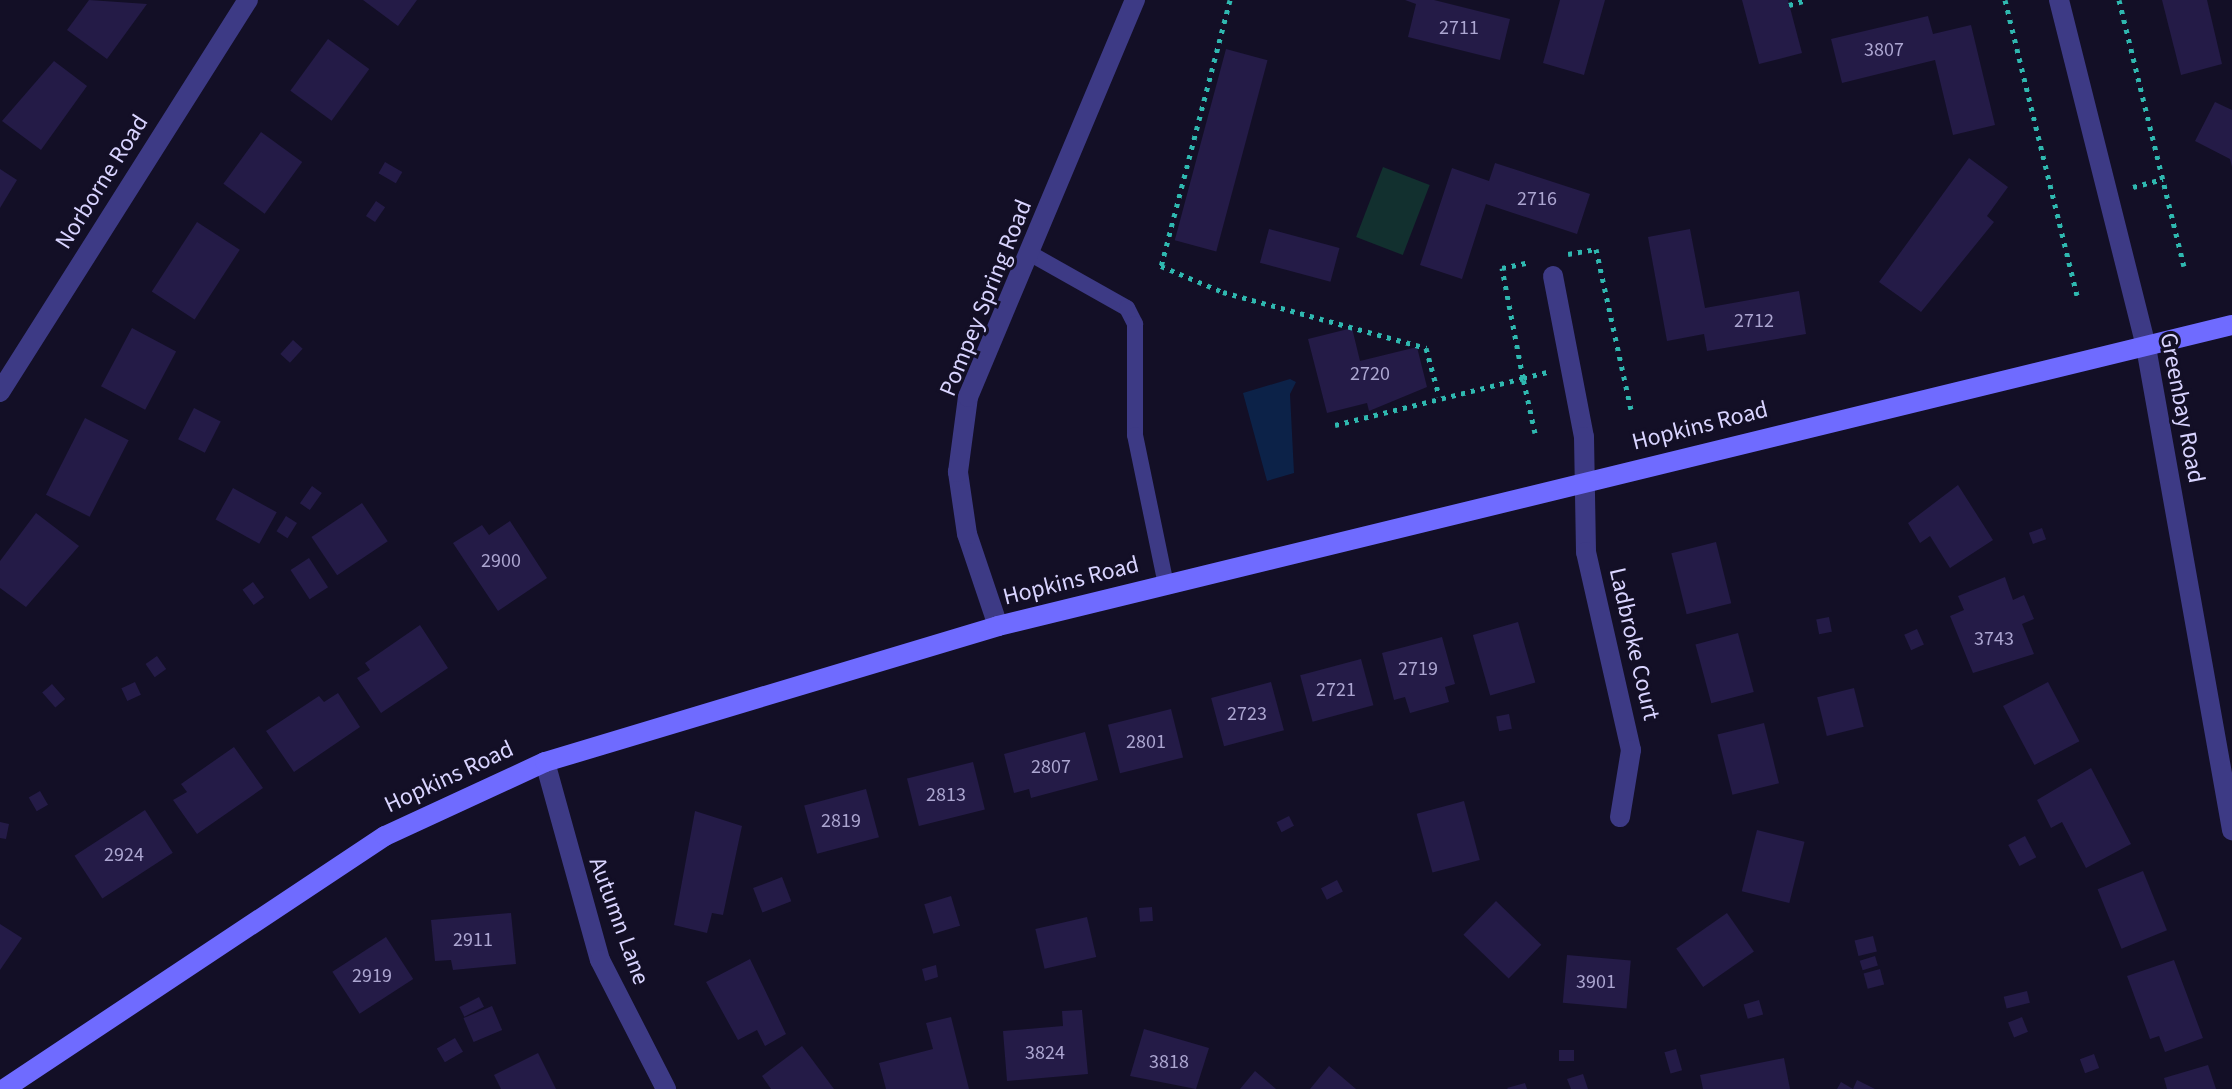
<!DOCTYPE html>
<html>
<head>
<meta charset="utf-8">
<style>
	body { margin:0 }
	#map { position:relative; width:2232px; height:1089px; overflow:hidden; background:#130f26; font-family:"Source Sans 3",sans-serif }
	div>[style] { position:absolute }
	[style*='--x'] { left:calc(var(--x)*1px); top:calc(var(--y)*1px); width:calc(var(--w)*1px); rotate:calc(var(--a)*1deg) }
	.green>* { inset:0; background:#12302f; transform-origin:0 0 }
	.water>* { inset:0; background:#0c2248 }
	.building>* { inset:0; background:#241b47; transform-origin:0 0 }
	.path>* { height:5px; margin-top:-2.5px; transform-origin:0; background:repeating-linear-gradient(90deg,#2fb8b0 0 4px,transparent 0 10px) }
	.lane>* { height:16px; margin:-8px; padding:0 8px; transform-origin:8px; border-radius:8px; background:#3d3a85 }
	.street>* { height:20px; margin:-10px; padding:0 10px; transform-origin:10px; border-radius:10px; background:#3d3a85 }
	.secondary>* { height:20px; margin:-10px; padding:0 10px; transform-origin:10px; border-radius:10px; background:#6f6bff }
	span { translate:-50% -50%; white-space:nowrap; text-align:center; line-height:1.15; -webkit-text-stroke:6px #130f26; paint-order:stroke }
	.number-label { font-size:20px; color:#aca6d1 }
	.number-label span { -webkit-text-stroke-width:0 }
	.street-label { font-size:24px; color:#d9d4ff }
</style>
</head>
<body>
<div id="map">
	<div class="green">
		<i style="left:1383px;top:167px;width:50px;height:75px;rotate:21deg"></i>
	</div>
	<div class="water">
		<i style="clip-path:polygon(1290px 379px,1296px 382px,1290px 394px,1294px 473px,1267px 481px,1243px 393px)"></i>
	</div>
	<div class="building">
		<i style="clip-path:polygon(89px 0,147px 4px,107px 59px,67px 30px)"></i>
		<i style="clip-path:polygon(363px 0,417px 0,398px 26px)"></i>
		<i style="clip-path:polygon(1434px 0,1510px 19px,1500px 60px,1408px 37px,1416px 4px,1405px 0)"></i>
		<i style="clip-path:polygon(1560px 0,1605px 0,1584px 75px,1543px 63px)"></i>
		<i style="clip-path:polygon(1742px 0,1788px 0,1802px 53px,1759px 64px)"></i>
		<i style="clip-path:polygon(2162px 0,2207px 0,2222px 64px,2181px 75px)"></i>
		<i style="clip-path:polygon(1928px 16px,1933px 34px,1971px 25px,1995px 125px,1953px 135px,1935px 60px,1842px 83px,1831px 39px)"></i>
		<i style="left:328px;top:39px;width:51px;height:64px;rotate:36deg"></i>
		<i style="left:1226px;top:49px;width:43px;height:198px;rotate:15deg"></i>
		<i style="clip-path:polygon(54px 61px,87px 86px,41px 150px,2px 121px)"></i>
		<i style="clip-path:polygon(2215px 102px,2232px 110px,2232px 167px,2230px 159px,2195px 141px)"></i>
		<i style="left:261px;top:132px;width:51px;height:64px;rotate:36deg"></i>
		<i style="clip-path:polygon(1969px 158px,2008px 187px,1987px 216px,1994px 222px,1921px 312px,1879px 282px)"></i>
		<i style="left:385px;top:162px;width:20px;height:13px;rotate:30deg"></i>
		<i style="clip-path:polygon(1495px 163px,1590px 194px,1577px 234px,1486px 204px,1462px 279px,1420px 265px,1452px 168px,1489px 181px)"></i>
		<i style="clip-path:polygon(0 169px,17px 180px,0 208px)"></i>
		<i style="left:376px;top:201px;width:11px;height:18px;rotate:34deg"></i>
		<i style="left:197px;top:222px;width:51px;height:83px;rotate:33deg"></i>
		<i style="left:1269px;top:229px;width:73px;height:35px;rotate:15deg"></i>
		<i style="clip-path:polygon(1690px 229px,1705px 308px,1799px 291px,1806px 334px,1707px 351px,1704px 334px,1667px 341px,1648px 237px)"></i>
		<i style="left:132px;top:328px;width:50px;height:66px;rotate:28deg"></i>
		<i style="clip-path:polygon(1352px 328px,1360px 361px,1417px 347px,1427px 387px,1369px 411px,1367px 403px,1327px 413px,1308px 339px)"></i>
		<i style="left:293px;top:340px;width:13px;height:19px;rotate:42deg"></i>
		<i style="left:194px;top:408px;width:30px;height:35px;rotate:27deg"></i>
		<i style="left:85px;top:418px;width:49px;height:86px;rotate:27deg"></i>
		<i style="clip-path:polygon(1958px 485px,1993px 540px,1950px 568px,1930px 536px,1920px 543px,1908px 523px)"></i>
		<i style="left:312px;top:486px;width:12px;height:21px;rotate:35deg"></i>
		<i style="left:233px;top:488px;width:50px;height:36px;rotate:29deg"></i>
		<i style="left:362px;top:503px;width:46px;height:61px;rotate:56deg"></i>
		<i style="clip-path:polygon(36px 513px,79px 546px,26px 607px,0 588px,0 561px)"></i>
		<i style="left:286px;top:516px;width:13px;height:18px;rotate:32deg"></i>
		<i style="clip-path:polygon(510px 521px,547px 578px,498px 611px,453px 543px,482px 525px,489px 535px)"></i>
		<i style="left:2042px;top:528px;width:12px;height:14px;rotate:70deg"></i>
		<i style="left:1716px;top:542px;width:63px;height:46px;rotate:76deg"></i>
		<i style="left:309px;top:558px;width:35px;height:22px;rotate:57deg"></i>
		<i style="clip-path:polygon(2005px 577px,2013px 600px,2024px 595px,2034px 619px,2022px 624px,2034px 654px,1973px 673px,1950px 616px,1964px 610px,1958px 596px)"></i>
		<i style="left:253px;top:582px;width:19px;height:13px;rotate:54deg"></i>
		<i style="left:1829px;top:617px;width:15px;height:13px;rotate:79deg"></i>
		<i style="left:1518px;top:622px;width:63px;height:47px;rotate:74deg"></i>
		<i style="clip-path:polygon(420px 625px,448px 668px,381px 713px,357px 678px,370px 670px,365px 663px)"></i>
		<i style="left:1917px;top:629px;width:17px;height:14px;rotate:66deg"></i>
		<i style="left:1738px;top:633px;width:61px;height:44px;rotate:75deg"></i>
		<i style="clip-path:polygon(1442px 637px,1455px 684px,1445px 687px,1449px 702px,1410px 713px,1405px 697px,1394px 700px,1382px 653px)"></i>
		<i style="left:157px;top:656px;width:16px;height:14px;rotate:55deg"></i>
		<i style="left:1361px;top:659px;width:48px;height:63px;rotate:75deg"></i>
		<i style="left:135px;top:682px;width:14px;height:15px;rotate:65deg"></i>
		<i style="left:1271px;top:682px;width:50px;height:62px;rotate:75deg"></i>
		<i style="left:2048px;top:682px;width:67px;height:51px;rotate:62deg"></i>
		<i style="left:52px;top:684px;width:20px;height:13px;rotate:49deg"></i>
		<i style="left:1854px;top:688px;width:40px;height:38px;rotate:76deg"></i>
		<i style="clip-path:polygon(338px 693px,360px 727px,294px 772px,266px 731px,319px 696px,324px 702px)"></i>
		<i style="left:1171px;top:709px;width:50px;height:65px;rotate:76deg"></i>
		<i style="left:1509px;top:714px;width:15px;height:13px;rotate:79deg"></i>
		<i style="left:1764px;top:723px;width:62px;height:48px;rotate:76deg"></i>
		<i style="clip-path:polygon(1085px 732px,1098px 780px,1031px 798px,1029px 789px,1014px 793px,1004px 754px)"></i>
		<i style="clip-path:polygon(234px 747px,263px 788px,197px 834px,173px 800px,187px 792px,181px 784px)"></i>
		<i style="left:973px;top:762px;width:49px;height:68px;rotate:76deg"></i>
		<i style="clip-path:polygon(2091px 768px,2131px 844px,2086px 868px,2062px 822px,2051px 828px,2037px 800px)"></i>
		<i style="left:866px;top:789px;width:50px;height:64px;rotate:75deg"></i>
		<i style="left:40px;top:791px;width:16px;height:13px;rotate:60deg"></i>
		<i style="left:1464px;top:801px;width:61px;height:49px;rotate:75deg"></i>
		<i style="left:145px;top:810px;width:51px;height:84px;rotate:57deg"></i>
		<i style="clip-path:polygon(695px 811px,742px 826px,723px 915px,712px 913px,707px 933px,674px 925px)"></i>
		<i style="left:1289px;top:816px;width:11px;height:14px;rotate:63deg"></i>
		<i style="clip-path:polygon(0 822px,9px 824px,6px 839px,0 838px)"></i>
		<i style="left:1757px;top:830px;width:49px;height:63px;rotate:14deg"></i>
		<i style="left:2025px;top:836px;width:24px;height:19px;rotate:62deg"></i>
		<i style="left:2143px;top:871px;width:64px;height:49px;rotate:68deg"></i>
		<i style="left:782px;top:877px;width:26px;height:31px;rotate:69deg"></i>
		<i style="left:1337px;top:880px;width:13px;height:18px;rotate:63deg"></i>
		<i style="left:951px;top:896px;width:31px;height:28px;rotate:73deg"></i>
		<i style="left:1496px;top:901px;width:63px;height:47px;rotate:44deg"></i>
		<i style="left:1152px;top:907px;width:14px;height:13px;rotate:86deg"></i>
		<i style="clip-path:polygon(511px 913px,516px 964px,453px 970px,451px 960px,435px 961px,431px 920px)"></i>
		<i style="left:1727px;top:913px;width:47px;height:62px;rotate:55deg"></i>
		<i style="left:1087px;top:917px;width:41px;height:53px;rotate:77deg"></i>
		<i style="clip-path:polygon(0 924px,22px 938px,0 970px)"></i>
		<i style="left:1873px;top:936px;width:16px;height:19px;rotate:76deg"></i>
		<i style="left:386px;top:937px;width:50px;height:64px;rotate:57deg"></i>
		<i style="left:1567px;top:955px;width:64px;height:48px;rotate:5deg"></i>
		<i style="left:1875px;top:956px;width:10px;height:16px;rotate:73deg"></i>
		<i style="clip-path:polygon(750px 959px,786px 1034px,765px 1046px,757px 1030px,738px 1040px,706px 982px)"></i>
		<i style="clip-path:polygon(2174px 960px,2203px 1038px,2165px 1052px,2159px 1036px,2150px 1039px,2127px 976px)"></i>
		<i style="clip-path:polygon(936px 965px,938px 977px,925px 981px,922px 969px)"></i>
		<i style="left:1880px;top:969px;width:16px;height:17px;rotate:75deg"></i>
		<i style="left:2027px;top:991px;width:12px;height:24px;rotate:76deg"></i>
		<i style="left:479px;top:997px;width:11px;height:22px;rotate:63deg"></i>
		<i style="left:1759px;top:1000px;width:15px;height:16px;rotate:74deg"></i>
		<i style="left:492px;top:1006px;width:26px;height:31px;rotate:67deg"></i>
		<i style="clip-path:polygon(1082px 1010px,1088px 1074px,1007px 1081px,1003px 1031px,1063px 1026px,1062px 1011px)"></i>
		<i style="clip-path:polygon(951px 1017px,969px 1089px,886px 1089px,879px 1063px,933px 1049px,926px 1023px)"></i>
		<i style="left:2022px;top:1017px;width:16px;height:15px;rotate:68deg"></i>
		<i style="clip-path:polygon(1144px 1029px,1209px 1048px,1196px 1089px,1130px 1076px)"></i>
		<i style="left:455px;top:1038px;width:16px;height:21px;rotate:60deg"></i>
		<i style="clip-path:polygon(802px 1046px,834px 1089px,771px 1089px,762px 1076px)"></i>
		<i style="left:1676px;top:1049px;width:22px;height:12px;rotate:74deg"></i>
		<i style="left:1559px;top:1050px;width:15px;height:11px"></i>
		<i style="clip-path:polygon(538px 1053px,556px 1089px,501px 1089px,494px 1075px)"></i>
		<i style="left:2094px;top:1054px;width:15px;height:15px;rotate:70deg"></i>
		<i style="clip-path:polygon(1784px 1058px,1790px 1089px,1703px 1089px,1700px 1075px)"></i>
		<i style="clip-path:polygon(2208px 1065px,2216px 1089px,2167px 1089px,2164px 1078px)"></i>
		<i style="clip-path:polygon(1329px 1066px,1356px 1089px,1310px 1089px)"></i>
		<i style="clip-path:polygon(1255px 1071px,1276px 1089px,1240px 1089px)"></i>
		<i style="clip-path:polygon(1583px 1074px,1588px 1089px,1571px 1089px,1567px 1079px)"></i>
		<i style="clip-path:polygon(1857px 1080px,1875px 1089px,1837px 1089px,1841px 1082px,1853px 1089px)"></i>
		<i style="clip-path:polygon(1525px 1083px,1527px 1089px,1508px 1089px,1507px 1088px)"></i>
	</div>
	<div class="path">
		<i style="--x:1230;--y:0;--w:275;--a:104.5"></i>
		<i style="--x:1161;--y:266;--w:67;--a:22.8"></i>
		<i style="--x:1223;--y:292;--w:211;--a:15.4"></i>
		<i style="--x:1426;--y:348;--w:50;--a:74.8"></i>
		<i style="--x:2005;--y:0;--w:304;--a:76.3"></i>
		<i style="--x:2119;--y:0;--w:274;--a:76.3"></i>
		<i style="--x:1789;--y:5;--w:19;--a:-16"></i>
		<i style="--x:2133;--y:187;--w:31;--a:-15"></i>
		<i style="--x:1568;--y:254;--w:28;--a:-10"></i>
		<i style="--x:1596;--y:249;--w:164;--a:77.7"></i>
		<i style="--x:1335;--y:425;--w:194;--a:-14"></i>
		<i style="--x:1523;--y:378;--w:112;--a:-100.8"></i>
		<i style="--x:1502;--y:268;--w:29;--a:-12"></i>
		<i style="--x:1535;--y:433;--w:56;--a:-102.3"></i>
		<i style="--x:1523;--y:378;--w:25;--a:-14"></i>
	</div>
	<div class="lane">
		<i style="--x:1031;--y:254;--w:110;--a:29.4"></i>
		<i style="--x:1127;--y:308;--w:18;--a:63"></i>
		<i style="--x:1135;--y:324;--w:111;--a:90"></i>
		<i style="--x:1135;--y:435;--w:153;--a:78.3"></i>
	</div>
	<div class="street">
		<i style="--x:2059;--y:0;--w:358;--a:75.9"></i>
		<i style="--x:2146;--y:347;--w:491;--a:79.9"></i>
		<i style="--x:1553;--y:276;--w:164;--a:79.1"></i>
		<i style="--x:1584;--y:437;--w:115;--a:89"></i>
		<i style="--x:1586;--y:552;--w:203;--a:77.2"></i>
		<i style="--x:1631;--y:750;--w:68;--a:99.3"></i>
		<i style="--x:0;--y:392;--w:464;--a:-57.7"></i>
		<i style="--x:998;--y:626;--w:97;--a:-108.6"></i>
		<i style="--x:967;--y:534;--w:63;--a:-98.3"></i>
		<i style="--x:958;--y:472;--w:76;--a:-82.4"></i>
		<i style="--x:968;--y:397;--w:431;--a:-67.2"></i>
		<i style="--x:545;--y:762;--w:205;--a:74.5"></i>
		<i style="--x:600;--y:960;--w:145;--a:62.9"></i>
	</div>
	<div class="secondary">
		<i style="--x:4;--y:1089;--w:457;--a:-33.6"></i>
		<i style="--x:385;--y:836;--w:176;--a:-24.8"></i>
		<i style="--x:545;--y:762;--w:473;--a:-16.7"></i>
		<i style="--x:998;--y:626;--w:1270;--a:-13.71"></i>
	</div>
	<div class="number-label">
		<span style="left:1459px;top:28px">2711</span>
		<span style="left:1884px;top:50px">3807</span>
		<span style="left:1537px;top:199px">2716</span>
		<span style="left:1754px;top:321px">2712</span>
		<span style="left:1370px;top:374px">2720</span>
		<span style="left:501px;top:561px">2900</span>
		<span style="left:1994px;top:639px">3743</span>
		<span style="left:1418px;top:669px">2719</span>
		<span style="left:1336px;top:690px">2721</span>
		<span style="left:1247px;top:714px">2723</span>
		<span style="left:1146px;top:742px">2801</span>
		<span style="left:1051px;top:767px">2807</span>
		<span style="left:946px;top:795px">2813</span>
		<span style="left:841px;top:821px">2819</span>
		<span style="left:124px;top:855px">2924</span>
		<span style="left:473px;top:940px">2911</span>
		<span style="left:372px;top:976px">2919</span>
		<span style="left:1596px;top:982px">3901</span>
		<span style="left:1045px;top:1053px">3824</span>
		<span style="left:1169px;top:1062px">3818</span>
	</div>
	<div class="street-label">
		<span style="left:102px;top:182px;rotate:-58deg">Norborne Road</span>
		<span style="left:986px;top:298px;rotate:-68deg">Pompey Spring Road</span>
		<span style="left:2182px;top:408px;rotate:79deg">Greenbay Road</span>
		<span style="left:1700px;top:426px;rotate:-14deg">Hopkins Road</span>
		<span style="left:1071px;top:581px;rotate:-14deg">Hopkins Road</span>
		<span style="left:1634px;top:644px;rotate:77deg">Ladbroke Court</span>
		<span style="left:449px;top:777px;rotate:-25deg">Hopkins Road</span>
		<span style="left:619px;top:921px;rotate:70deg">Autumn Lane</span>
	</div>
</div>
</body>
</html>
